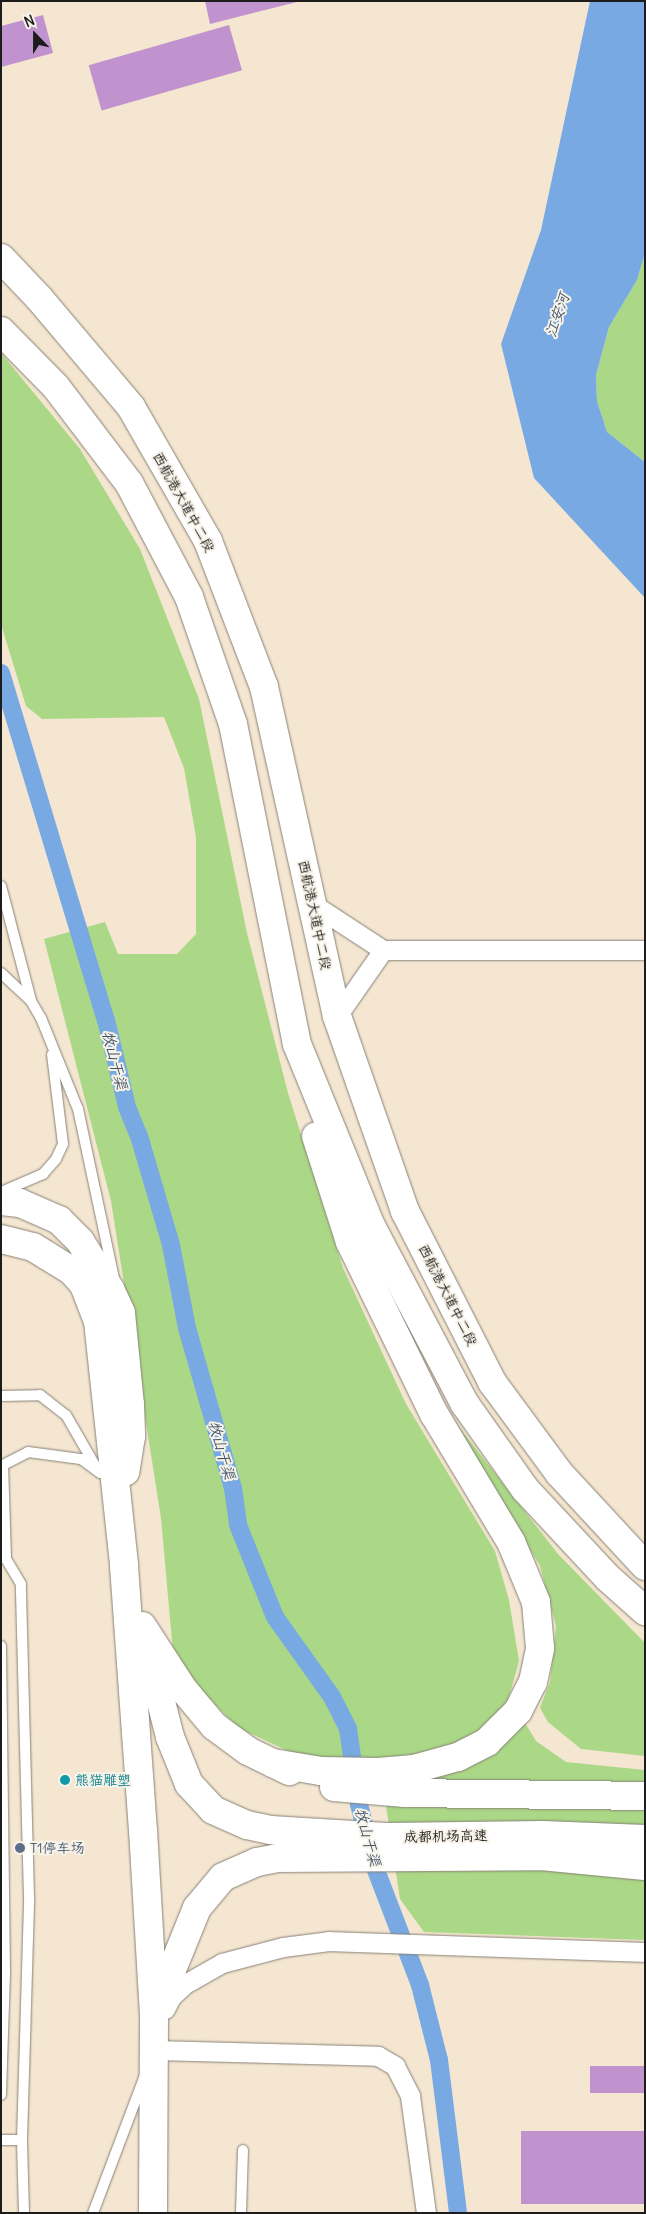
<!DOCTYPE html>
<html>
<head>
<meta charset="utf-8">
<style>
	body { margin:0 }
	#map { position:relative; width:646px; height:2214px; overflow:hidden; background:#f4e6d1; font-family:Delius,"LXGW WenKai TC",sans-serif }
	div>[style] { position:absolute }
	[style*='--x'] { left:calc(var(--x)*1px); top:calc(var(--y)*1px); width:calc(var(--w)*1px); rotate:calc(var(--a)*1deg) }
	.green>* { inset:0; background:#aad886 }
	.water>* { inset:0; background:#79a9e3 }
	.canal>* { height:18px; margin:-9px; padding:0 9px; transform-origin:9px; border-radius:9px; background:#79a9e3 }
	.building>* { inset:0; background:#c092ce; transform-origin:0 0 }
	.roads { filter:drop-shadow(0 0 1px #888176) drop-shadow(0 0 1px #888176) }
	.lane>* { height:10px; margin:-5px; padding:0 5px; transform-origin:5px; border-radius:5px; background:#fff }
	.street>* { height:19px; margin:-9.5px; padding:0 9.5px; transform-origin:9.5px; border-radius:9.5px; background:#fff }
	.secondary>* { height:28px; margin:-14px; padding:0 14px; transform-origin:14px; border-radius:14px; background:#fff }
	.primary>* { height:28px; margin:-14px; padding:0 14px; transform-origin:14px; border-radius:14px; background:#fff }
	.highway>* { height:28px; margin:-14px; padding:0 14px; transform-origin:14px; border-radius:14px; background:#fff }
	.dots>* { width:14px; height:14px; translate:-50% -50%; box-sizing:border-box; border:2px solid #f7f3e8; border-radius:50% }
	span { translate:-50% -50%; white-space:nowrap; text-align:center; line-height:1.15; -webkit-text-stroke:4px #f7f3e8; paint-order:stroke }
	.street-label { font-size:14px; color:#1c1c1c }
	.culture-label { font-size:14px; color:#0d838f }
	.left { translate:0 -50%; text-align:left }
	.service-label { font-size:14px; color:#4e5e75 }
	.water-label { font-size:15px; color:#41546c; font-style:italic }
	.frame { position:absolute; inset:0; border:2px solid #1c1c1c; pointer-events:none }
	.north { position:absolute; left:10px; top:10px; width:50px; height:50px; -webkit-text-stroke:4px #f7f3e8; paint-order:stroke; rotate:338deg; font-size:14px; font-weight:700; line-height:20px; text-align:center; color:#1c1c1c }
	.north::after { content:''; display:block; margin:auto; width:18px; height:22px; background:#1c1c1c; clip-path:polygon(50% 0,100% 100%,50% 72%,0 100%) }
</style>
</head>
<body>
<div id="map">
	<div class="green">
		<i style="clip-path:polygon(645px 253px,645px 462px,607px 432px,597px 401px,596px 375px,609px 327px,637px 280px)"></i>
		<i style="clip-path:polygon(1px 353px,80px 449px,140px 549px,199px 699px,247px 933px,288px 1093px,343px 1268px,406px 1404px,495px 1551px,509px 1600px,519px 1661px,509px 1697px,536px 1741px,566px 1762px,645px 1770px,645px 1940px,424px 1932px,400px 1899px,380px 1766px,309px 1761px,239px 1728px,200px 1690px,173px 1652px,161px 1518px,111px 1201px,44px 939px,105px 922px,118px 954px,177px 954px,196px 934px,196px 837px,184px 768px,164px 717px,42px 719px,26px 706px,1px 624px)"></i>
		<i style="clip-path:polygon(445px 1409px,558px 1554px,645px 1643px,645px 1756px,581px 1749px,548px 1722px,540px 1708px,550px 1682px,556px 1626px,540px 1566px)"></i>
	</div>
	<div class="water">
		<i style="clip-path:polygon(590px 1px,645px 1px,645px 253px,637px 280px,609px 327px,596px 375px,597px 401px,607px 432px,645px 462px,645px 598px,534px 478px,501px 344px,541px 230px)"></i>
	</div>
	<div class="canal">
		<i style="--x:1;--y:673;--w:363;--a:73.2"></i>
		<i style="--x:106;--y:1020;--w:89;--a:76.4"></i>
		<i style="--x:127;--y:1107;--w:31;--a:68"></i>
		<i style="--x:139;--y:1136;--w:114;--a:73.6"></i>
		<i style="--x:171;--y:1245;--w:85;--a:79.1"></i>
		<i style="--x:187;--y:1328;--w:166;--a:74"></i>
		<i style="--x:233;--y:1488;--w:37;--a:82"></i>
		<i style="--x:238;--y:1525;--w:99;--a:68.1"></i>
		<i style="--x:275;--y:1617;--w:98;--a:54.5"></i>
		<i style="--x:332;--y:1697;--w:36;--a:63"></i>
		<i style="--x:348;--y:1729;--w:76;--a:81.7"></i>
		<i style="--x:359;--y:1804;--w:63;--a:76.2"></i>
		<i style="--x:374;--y:1865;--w:129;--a:69"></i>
		<i style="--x:420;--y:1985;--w:77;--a:75.8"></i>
		<i style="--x:439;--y:2060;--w:154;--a:82.9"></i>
	</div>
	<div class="building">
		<i style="clip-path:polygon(205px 1px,297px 1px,297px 2px,210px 24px)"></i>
		<i style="clip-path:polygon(43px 15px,53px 53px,1px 67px,1px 26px)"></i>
		<i style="left:229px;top:25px;width:47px;height:146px;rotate:74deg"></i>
		<i style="left:645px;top:2066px;width:27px;height:55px;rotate:90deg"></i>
		<i style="left:645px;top:2131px;width:73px;height:124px;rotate:90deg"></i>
	</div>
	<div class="roads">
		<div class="lane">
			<i style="--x:1;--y:886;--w:118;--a:75.3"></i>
			<i style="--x:1;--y:973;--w:41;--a:43"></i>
			<i style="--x:31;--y:1001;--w:20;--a:60"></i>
			<i style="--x:41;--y:1018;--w:98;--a:67.9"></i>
			<i style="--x:78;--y:1109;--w:173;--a:78"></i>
			<i style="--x:1;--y:1192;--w:46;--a:-23.2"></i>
			<i style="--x:43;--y:1174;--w:20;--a:-49"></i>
			<i style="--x:56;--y:1159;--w:17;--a:-65"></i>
			<i style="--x:63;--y:1144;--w:90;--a:-97"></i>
			<i style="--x:1;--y:1396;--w:39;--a:-1"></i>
			<i style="--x:40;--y:1395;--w:33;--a:38"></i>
			<i style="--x:66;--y:1415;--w:62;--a:60.1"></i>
			<i style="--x:1;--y:1646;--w:327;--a:89.3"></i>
			<i style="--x:5;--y:1973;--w:122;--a:91.9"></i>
			<i style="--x:1;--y:2140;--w:21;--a:0"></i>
			<i style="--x:24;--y:2213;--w:73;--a:-91.6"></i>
			<i style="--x:22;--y:2140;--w:242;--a:-88.3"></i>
			<i style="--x:29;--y:1898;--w:314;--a:-91.5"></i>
			<i style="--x:21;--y:1584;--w:29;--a:-121"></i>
			<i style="--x:6;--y:1559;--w:94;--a:-91.8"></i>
			<i style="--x:3;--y:1465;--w:28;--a:-27"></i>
			<i style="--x:28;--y:1452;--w:53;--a:7.5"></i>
			<i style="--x:81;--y:1459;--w:24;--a:36"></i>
			<i style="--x:93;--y:2213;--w:144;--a:-69.3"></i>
			<i style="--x:241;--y:2213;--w:63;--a:-88.2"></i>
		</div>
		<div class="street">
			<i style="--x:311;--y:903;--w:86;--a:33.1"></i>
			<i style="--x:383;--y:950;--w:262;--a:0"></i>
			<i style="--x:337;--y:1016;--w:80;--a:-55.1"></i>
			<i style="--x:165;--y:2009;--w:13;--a:-63"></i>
			<i style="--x:171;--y:1997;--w:19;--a:-43"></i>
			<i style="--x:185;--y:1984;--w:43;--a:-29.6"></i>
			<i style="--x:222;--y:1963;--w:63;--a:-14.7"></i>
			<i style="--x:283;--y:1947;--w:46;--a:-7.4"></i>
			<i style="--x:329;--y:1941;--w:316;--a:2"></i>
			<i style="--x:154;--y:2050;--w:224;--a:1.5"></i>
			<i style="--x:378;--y:2056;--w:20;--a:30"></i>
			<i style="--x:395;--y:2066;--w:34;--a:63"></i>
			<i style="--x:410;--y:2096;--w:118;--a:82.2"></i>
		</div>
		<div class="secondary">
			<i style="--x:1;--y:1201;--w:19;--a:6"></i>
			<i style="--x:20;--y:1203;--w:43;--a:23.6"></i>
			<i style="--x:59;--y:1220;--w:30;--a:45"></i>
			<i style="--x:80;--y:1241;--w:57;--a:58"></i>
			<i style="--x:110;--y:1289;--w:26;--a:65"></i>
			<i style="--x:121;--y:1313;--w:91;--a:84.4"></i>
			<i style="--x:130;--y:1404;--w:32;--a:88"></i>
			<i style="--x:131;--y:1436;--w:36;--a:99"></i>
			<i style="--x:1;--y:1239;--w:33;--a:14"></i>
			<i style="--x:33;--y:1247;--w:46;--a:31.6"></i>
			<i style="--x:72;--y:1271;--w:18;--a:49"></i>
			<i style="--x:84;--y:1285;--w:39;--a:69"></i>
			<i style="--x:98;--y:1321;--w:246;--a:83.9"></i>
			<i style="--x:124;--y:1566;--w:265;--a:85.9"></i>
			<i style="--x:143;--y:1830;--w:187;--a:86.6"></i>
			<i style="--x:154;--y:2017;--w:196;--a:90.3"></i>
			<i style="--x:143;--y:1631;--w:109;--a:75.7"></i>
			<i style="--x:170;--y:1737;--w:51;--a:68"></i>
			<i style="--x:189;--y:1784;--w:35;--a:47"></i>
			<i style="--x:213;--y:1810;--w:37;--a:24"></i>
			<i style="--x:158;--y:2004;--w:104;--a:-67.9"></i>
			<i style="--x:197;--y:1908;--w:40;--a:-50"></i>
			<i style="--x:223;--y:1877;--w:37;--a:-24"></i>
		</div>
		<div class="primary">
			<i style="--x:1;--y:258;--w:55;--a:46.5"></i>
			<i style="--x:39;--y:298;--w:143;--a:49.8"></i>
			<i style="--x:131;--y:407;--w:155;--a:60.1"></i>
			<i style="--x:208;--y:541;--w:156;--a:69"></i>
			<i style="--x:264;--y:687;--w:337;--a:77.5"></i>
			<i style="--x:337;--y:1016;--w:207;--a:70.8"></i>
			<i style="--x:405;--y:1211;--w:192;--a:63"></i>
			<i style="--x:492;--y:1382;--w:113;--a:53.6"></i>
			<i style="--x:559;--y:1473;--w:127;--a:47.2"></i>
			<i style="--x:1;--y:331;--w:78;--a:45.5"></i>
			<i style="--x:56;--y:387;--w:121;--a:52.8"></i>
			<i style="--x:129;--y:483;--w:129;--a:62.2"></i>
			<i style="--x:189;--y:597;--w:134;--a:70.9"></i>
			<i style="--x:233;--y:724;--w:326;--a:78.7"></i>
			<i style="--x:297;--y:1044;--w:196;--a:67.9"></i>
			<i style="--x:371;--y:1226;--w:201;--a:62.2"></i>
			<i style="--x:465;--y:1404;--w:104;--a:54.8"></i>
			<i style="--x:525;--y:1489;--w:122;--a:47"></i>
			<i style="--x:608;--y:1578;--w:50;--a:41.7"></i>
			<i style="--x:142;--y:1626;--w:75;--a:56.9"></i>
			<i style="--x:183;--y:1689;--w:48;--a:50"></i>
			<i style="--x:214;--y:1726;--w:42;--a:36.3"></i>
			<i style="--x:248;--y:1751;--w:46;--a:26"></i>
			<i style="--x:273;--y:1763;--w:49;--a:9.5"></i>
			<i style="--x:321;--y:1771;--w:57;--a:1"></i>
			<i style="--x:378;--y:1772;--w:36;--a:-5"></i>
			<i style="--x:414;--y:1769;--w:46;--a:-15.3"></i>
			<i style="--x:458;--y:1757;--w:33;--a:-27"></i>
			<i style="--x:487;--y:1742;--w:44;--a:-45"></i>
			<i style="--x:518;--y:1711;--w:33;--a:-63"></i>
			<i style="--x:533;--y:1682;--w:35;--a:-78"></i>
			<i style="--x:540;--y:1648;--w:46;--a:-95"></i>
			<i style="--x:536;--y:1602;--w:65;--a:-112.6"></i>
			<i style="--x:511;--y:1542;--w:149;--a:-121"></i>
			<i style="--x:434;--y:1414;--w:191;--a:-116"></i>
			<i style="--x:350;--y:1242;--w:111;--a:-107.8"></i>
			<i style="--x:334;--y:1787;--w:71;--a:4.8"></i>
			<i style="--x:405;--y:1793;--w:240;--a:0.7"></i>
		</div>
		<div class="highway">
			<i style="--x:247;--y:1825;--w:25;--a:12"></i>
			<i style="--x:271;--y:1830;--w:115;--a:3.5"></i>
			<i style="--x:386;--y:1837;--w:157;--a:-0.7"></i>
			<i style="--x:543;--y:1835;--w:102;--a:2.2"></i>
			<i style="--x:257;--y:1862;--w:20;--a:-11"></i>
			<i style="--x:277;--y:1858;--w:264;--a:-0.4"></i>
			<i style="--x:541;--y:1856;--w:104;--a:5.5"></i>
		</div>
	</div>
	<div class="dots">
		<i style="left:65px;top:1780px;background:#0f9aa8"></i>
		<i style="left:20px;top:1848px;background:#5c6f8a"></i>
	</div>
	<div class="street-label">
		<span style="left:184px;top:502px;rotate:61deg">西航港大道中二段</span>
		<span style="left:315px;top:915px;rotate:78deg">西航港大道中二段</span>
		<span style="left:448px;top:1295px;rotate:63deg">西航港大道中二段</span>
		<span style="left:446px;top:1836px;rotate:-1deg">成都机场高速</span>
	</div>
	<div class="culture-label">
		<span class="left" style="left:75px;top:1780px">熊猫雕塑</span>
	</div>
	<div class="service-label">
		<span class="left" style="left:30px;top:1848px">T1停车场</span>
	</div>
	<div class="water-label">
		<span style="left:557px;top:315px;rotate:-71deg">江安河</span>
		<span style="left:115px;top:1060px;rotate:76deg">牧山干渠</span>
		<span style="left:222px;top:1450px;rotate:74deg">牧山干渠</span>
		<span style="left:368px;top:1837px;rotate:75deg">牧山干渠</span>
	</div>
	<div class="frame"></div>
	<div class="north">N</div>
</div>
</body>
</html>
